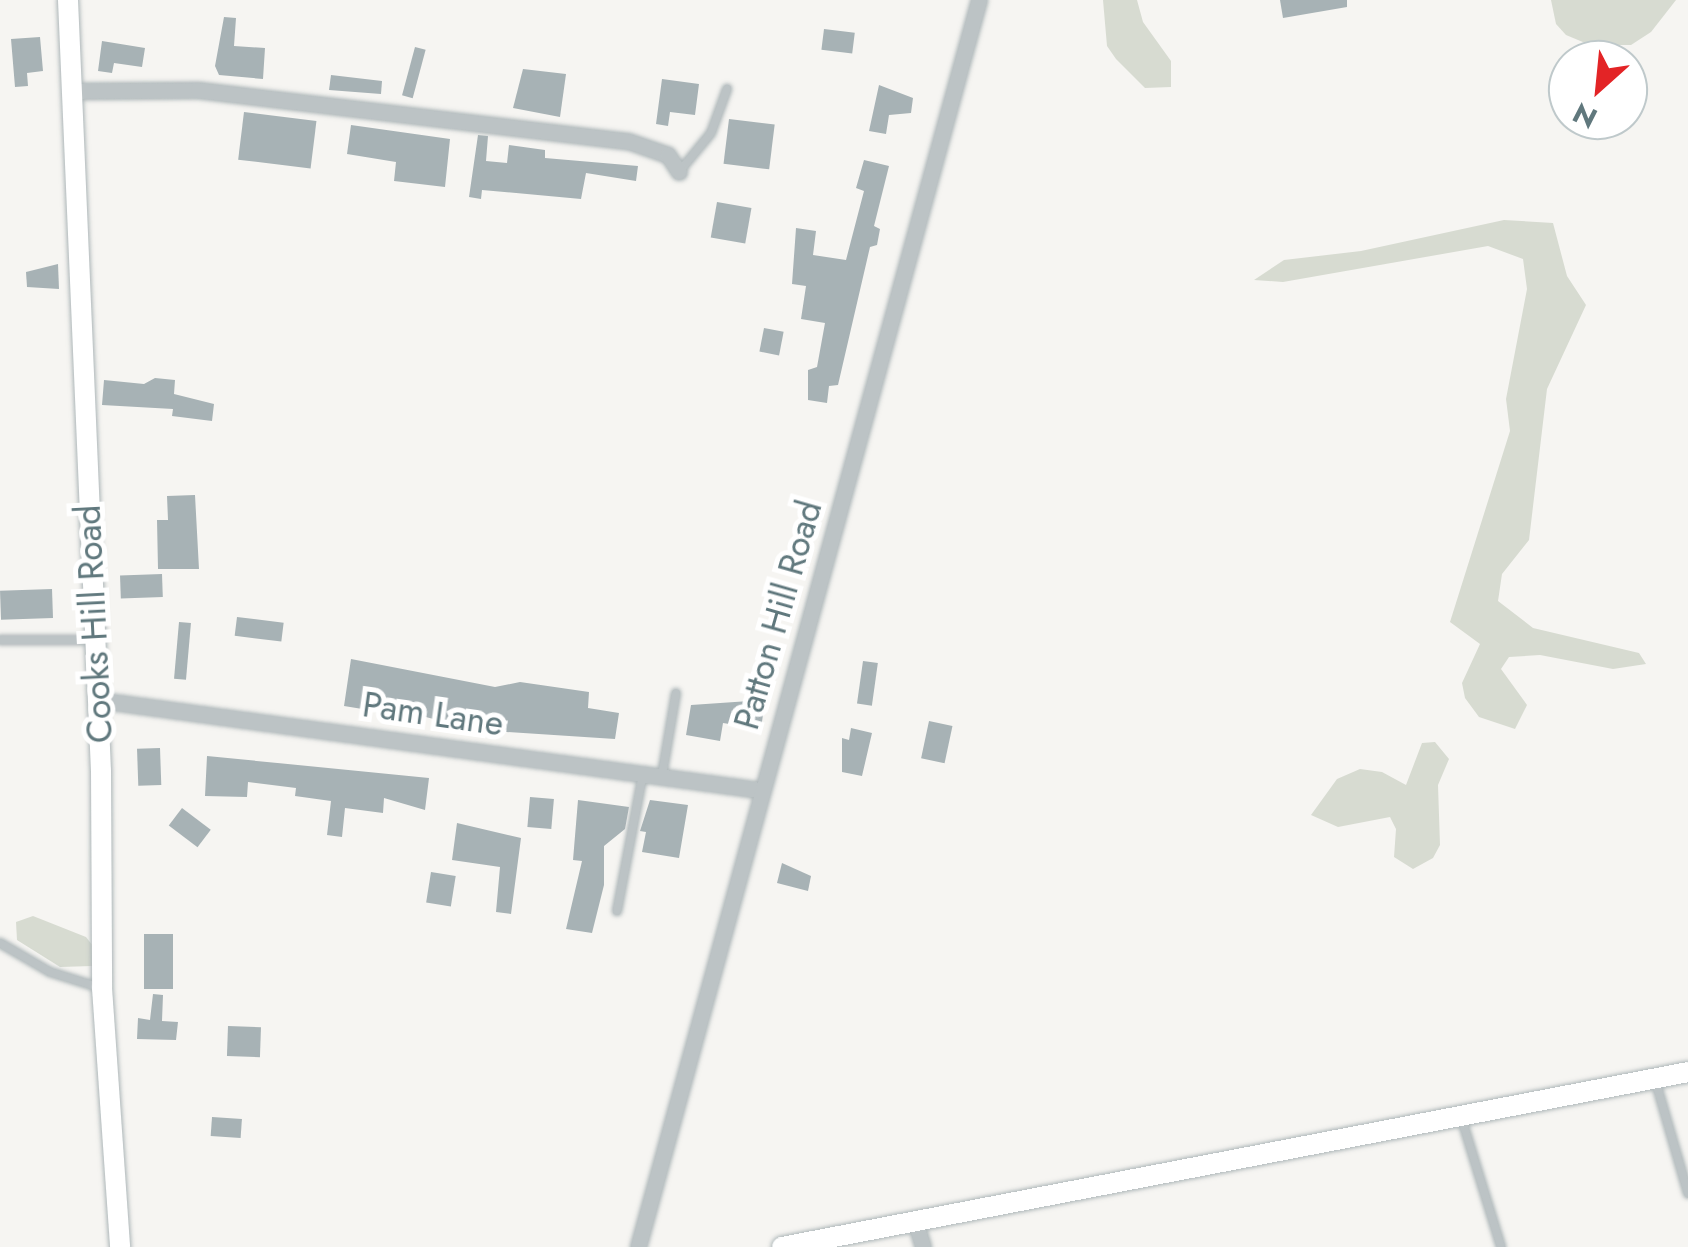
<!DOCTYPE html>
<html>
<head>
<meta charset="utf-8">
<style>
	body { margin:0 }
	#map { position:relative; width:1688px; height:1247px; overflow:hidden; background:#f6f5f2; font-family:Jost,sans-serif }
	div>[style] { position:absolute }
	[style*='--x'] { left:calc(var(--x)*1px); top:calc(var(--y)*1px); width:calc(var(--w)*1px); rotate:calc(var(--a)*1deg) }
	.green>* { inset:0; background:#d7dbd1 }
	.building>* { inset:0; background:#a7b2b5; transform-origin:0 0 }
	.roads { filter:drop-shadow(0 0 2px #aeb7b9) drop-shadow(0 0 2px #aeb7b9) }
	.lane>* { height:8px; margin:-4px; padding:0 4px; transform-origin:4px; border-radius:4px; background:#bcc3c5 }
	.street>* { height:15px; margin:-7.5px; padding:0 7.5px; transform-origin:7.5px; border-radius:7.5px; background:#bcc3c5 }
	.secondary>* { height:20px; margin:-10px; padding:0 10px; transform-origin:10px; border-radius:10px; background:#fff }
	span { translate:-50% -50%; white-space:nowrap; text-align:center; line-height:1.15; -webkit-text-stroke:10px #fff; paint-order:stroke }
	.street-label { font-size:35px; color:#60787d }
	.north { position:absolute; left:1548px; top:40px; width:100px; height:100px; box-sizing:border-box; background:#fff; border:2px solid #bfc9cb; border-radius:50%; rotate:207deg; font-size:28px; font-weight:700; line-height:40px; text-align:center; color:#60787d }
	.north::after { content:''; display:block; margin:auto; width:35px; height:45px; background:#e32426; clip-path:polygon(50% 0,100% 100%,50% 72%,0 100%) }
</style>
</head>
<body>
<div id="map">
	<div class="green">
		<i style="clip-path:polygon(1103px 0,1137px 0,1143px 22px,1171px 61px,1171px 87px,1145px 88px,1116px 59px,1107px 46px)"></i>
		<i style="clip-path:polygon(1551px 0,1676px 0,1651px 32px,1631px 45px,1590px 45px,1566px 35px,1556px 24px)"></i>
		<i style="clip-path:polygon(1504px 220px,1553px 223px,1567px 276px,1586px 305px,1547px 389px,1529px 540px,1502px 574px,1498px 601px,1533px 628px,1639px 653px,1646px 664px,1613px 669px,1540px 655px,1509px 657px,1501px 669px,1527px 705px,1515px 729px,1479px 717px,1465px 698px,1462px 683px,1480px 644px,1450px 622px,1510px 431px,1506px 399px,1527px 289px,1523px 259px,1488px 246px,1283px 282px,1254px 280px,1284px 260px,1361px 251px)"></i>
		<i style="clip-path:polygon(1435px 742px,1449px 759px,1438px 785px,1440px 845px,1433px 858px,1413px 869px,1394px 857px,1396px 829px,1390px 817px,1338px 827px,1311px 815px,1337px 779px,1360px 769px,1382px 772px,1406px 785px,1422px 743px)"></i>
		<i style="clip-path:polygon(33px 916px,86px 937px,93px 946px,92px 966px,60px 967px,17px 940px,16px 922px)"></i>
	</div>
	<div class="building">
		<i style="clip-path:polygon(1280px 0,1347px 0,1347px 7px,1283px 18px)"></i>
		<i style="clip-path:polygon(224px 17px,236px 18px,234px 46px,265px 48px,263px 79px,219px 75px,215px 66px)"></i>
		<i style="left:824px;top:29px;width:31px;height:21px;rotate:7deg"></i>
		<i style="clip-path:polygon(40px 37px,43px 71px,27px 73px,28px 86px,15px 87px,11px 39px)"></i>
		<i style="clip-path:polygon(102px 41px,145px 48px,142px 67px,114px 63px,112px 73px,98px 71px)"></i>
		<i style="left:415px;top:47px;width:11px;height:50px;rotate:15deg"></i>
		<i style="clip-path:polygon(523px 69px,566px 74px,560px 117px,513px 108px)"></i>
		<i style="clip-path:polygon(331px 75px,382px 81px,381px 94px,329px 90px)"></i>
		<i style="clip-path:polygon(662px 79px,699px 84px,695px 115px,670px 112px,668px 126px,656px 124px)"></i>
		<i style="clip-path:polygon(879px 85px,913px 98px,911px 113px,889px 115px,886px 134px,869px 131px)"></i>
		<i style="left:244px;top:112px;width:73px;height:48px;rotate:7deg"></i>
		<i style="left:729px;top:119px;width:46px;height:45px;rotate:7deg"></i>
		<i style="clip-path:polygon(351px 125px,450px 139px,445px 187px,394px 181px,396px 162px,347px 154px)"></i>
		<i style="clip-path:polygon(478px 135px,488px 136px,486px 161px,507px 163px,509px 145px,545px 150px,545px 158px,638px 166px,636px 181px,586px 173px,581px 199px,482px 190px,481px 199px,469px 197px)"></i>
		<i style="clip-path:polygon(864px 160px,889px 166px,874px 226px,880px 229px,877px 245px,870px 247px,838px 385px,829px 386px,827px 403px,808px 400px,808px 370px,817px 367px,825px 323px,801px 319px,806px 286px,792px 284px,796px 228px,816px 231px,813px 255px,846px 260px,864px 191px,856px 188px)"></i>
		<i style="left:717px;top:202px;width:35px;height:36px;rotate:10deg"></i>
		<i style="clip-path:polygon(58px 264px,59px 289px,27px 287px,26px 272px)"></i>
		<i style="left:764px;top:328px;width:20px;height:24px;rotate:11deg"></i>
		<i style="clip-path:polygon(155px 378px,175px 380px,174px 394px,214px 404px,212px 421px,172px 416px,173px 409px,102px 405px,104px 380px,144px 384px)"></i>
		<i style="clip-path:polygon(195px 495px,199px 569px,158px 569px,157px 520px,168px 520px,167px 496px)"></i>
		<i style="left:162px;top:574px;width:23px;height:42px;rotate:88deg"></i>
		<i style="left:52px;top:589px;width:29px;height:52px;rotate:88deg"></i>
		<i style="left:237px;top:617px;width:47px;height:19px;rotate:7deg"></i>
		<i style="left:179px;top:622px;width:12px;height:57px;rotate:5deg"></i>
		<i style="clip-path:polygon(351px 659px,495px 687px,520px 682px,589px 692px,588px 708px,619px 713px,615px 739px,475px 730px,388px 707px,387px 713px,344px 706px)"></i>
		<i style="left:863px;top:661px;width:15px;height:43px;rotate:8deg"></i>
		<i style="clip-path:polygon(765px 700px,761px 729px,723px 723px,720px 741px,686px 735px,691px 705px)"></i>
		<i style="left:929px;top:721px;width:24px;height:38px;rotate:12deg"></i>
		<i style="clip-path:polygon(851px 728px,872px 733px,862px 776px,842px 772px,842px 738px,849px 740px)"></i>
		<i style="left:160px;top:748px;width:37px;height:23px;rotate:88deg"></i>
		<i style="clip-path:polygon(207px 756px,429px 778px,425px 810px,384px 798px,383px 813px,345px 808px,342px 837px,327px 835px,331px 801px,295px 796px,296px 788px,248px 782px,247px 797px,205px 796px)"></i>
		<i style="left:530px;top:797px;width:24px;height:30px;rotate:5deg"></i>
		<i style="clip-path:polygon(578px 800px,629px 807px,625px 829px,604px 846px,604px 885px,592px 933px,566px 929px,582px 861px,573px 860px)"></i>
		<i style="clip-path:polygon(650px 800px,688px 805px,679px 858px,642px 852px,646px 832px,640px 831px)"></i>
		<i style="left:182px;top:808px;width:36px;height:22px;rotate:37deg"></i>
		<i style="clip-path:polygon(457px 823px,521px 838px,511px 914px,496px 912px,500px 867px,452px 860px)"></i>
		<i style="clip-path:polygon(782px 863px,811px 876px,808px 891px,777px 883px)"></i>
		<i style="left:431px;top:872px;width:25px;height:31px;rotate:9deg"></i>
		<i style="left:144px;top:934px;width:29px;height:55px"></i>
		<i style="clip-path:polygon(153px 994px,163px 995px,162px 1021px,178px 1022px,176px 1040px,137px 1039px,138px 1018px,150px 1020px)"></i>
		<i style="left:228px;top:1026px;width:33px;height:30px;rotate:2deg"></i>
		<i style="left:212px;top:1117px;width:30px;height:19px;rotate:4deg"></i>
	</div>
	<div class="roads">
		<div class="lane">
			<i style="--x:679;--y:172;--w:50;--a:-50.6"></i>
			<i style="--x:711;--y:133;--w:47;--a:-70"></i>
			<i style="--x:0;--y:640;--w:92;--a:0"></i>
			<i style="--x:662;--y:775;--w:83;--a:-80.3"></i>
			<i style="--x:617;--y:911;--w:140;--a:-79.3"></i>
			<i style="--x:0;--y:943;--w:58;--a:30.1"></i>
			<i style="--x:50;--y:972;--w:50;--a:17.4"></i>
			<i style="--x:1656;--y:1083;--w:115;--a:73.8"></i>
			<i style="--x:1462;--y:1120;--w:133;--a:72.9"></i>
		</div>
		<div class="street">
			<i style="--x:73;--y:91;--w:125;--a:-0.5"></i>
			<i style="--x:198;--y:90;--w:433;--a:6.8"></i>
			<i style="--x:628;--y:141;--w:42;--a:19.3"></i>
			<i style="--x:668;--y:155;--w:20;--a:57"></i>
			<i style="--x:98;--y:700;--w:667;--a:7.75"></i>
			<i style="--x:916;--y:1224;--w:24;--a:73"></i>
			<i style="--x:638;--y:1247;--w:1293;--a:-74.71"></i>
		</div>
		<div class="secondary">
			<i style="--x:68;--y:0;--w:772;--a:87.55"></i>
			<i style="--x:101;--y:771;--w:217;--a:89.7"></i>
			<i style="--x:102;--y:988;--w:260;--a:86"></i>
			<i style="--x:782;--y:1247;--w:923;--a:-10.93"></i>
		</div>
	</div>
	<div class="street-label">
		<span style="left:778px;top:615px;rotate:-74deg">Patton Hill Road</span>
		<span style="left:94px;top:624px;rotate:-93deg">Cooks Hill Road</span>
		<span style="left:433px;top:714px;rotate:8deg">Pam Lane</span>
	</div>
	<div class="north">N</div>
</div>
</body>
</html>
